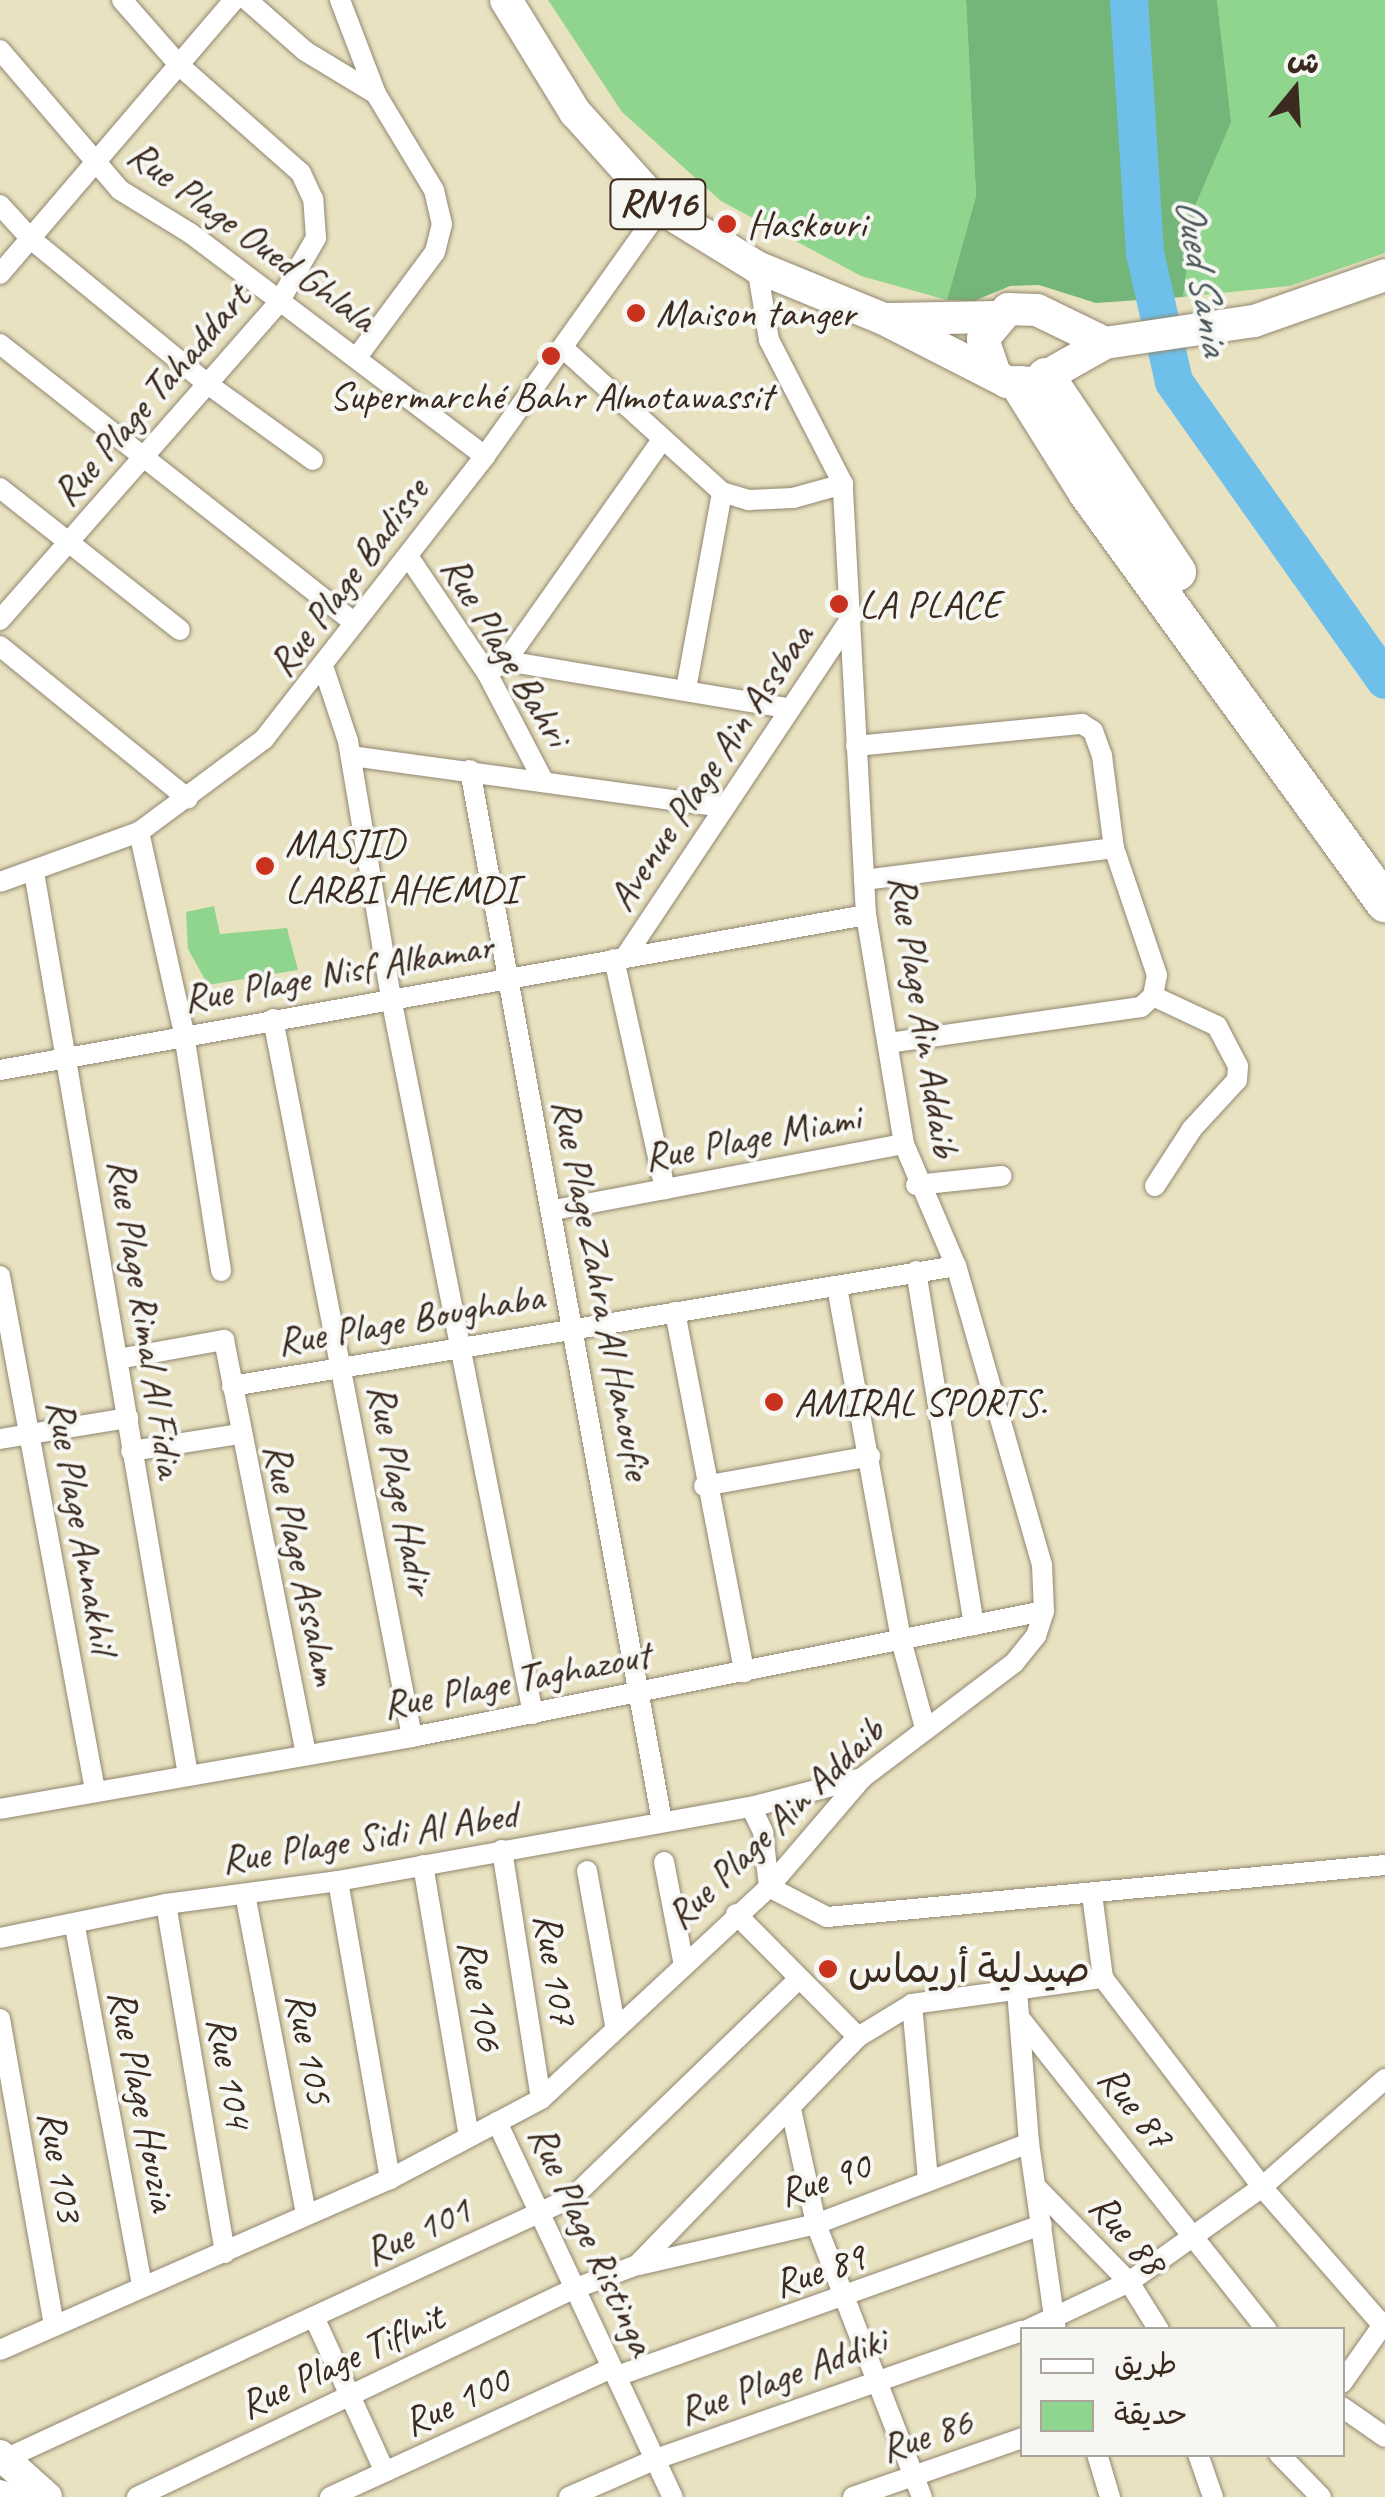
<!DOCTYPE html>
<html>
<head>
<meta charset="utf-8">
<style>
	body { margin:0 }
	#map { position:relative; width:1385px; height:2497px; overflow:hidden; background:#e9e2c1; font-family:Caveat,"Playpen Sans Arabic",sans-serif }
	div>[style] { position:absolute }
	[style*='--x'] { left:calc(var(--x)*1px); top:calc(var(--y)*1px); width:calc(var(--w)*1px); rotate:calc(var(--a)*1deg) }
	.green>* { inset:0; background:#90d58e }
	.forest>* { inset:0; background:#74b679 }
	.river>* { height:38px; margin:-19px; padding:0 19px; transform-origin:19px; border-radius:19px; background:#6ec0ea }
	.roads { filter:drop-shadow(0 0 2px #928670) drop-shadow(0 0 2px #928670) }
	.street>* { height:20px; margin:-10px; padding:0 10px; transform-origin:10px; border-radius:10px; background:#fff }
	.secondary>* { height:30px; margin:-15px; padding:0 15px; transform-origin:15px; border-radius:15px; background:#fff }
	.primary>* { height:32px; margin:-16px; padding:0 16px; transform-origin:16px; border-radius:16px; background:#fff }
	.highway>* { height:38px; margin:-19px; padding:0 19px; transform-origin:19px; border-radius:19px; background:#fff }
	.dots>* { width:28px; height:28px; translate:-50% -50%; box-sizing:border-box; border:5px solid #f6f6f2; border-radius:50% }
	span { translate:-50% -50%; white-space:nowrap; text-align:center; line-height:1.15; -webkit-text-stroke:8px #f6f6f2; paint-order:stroke }
	.shield-label span { padding:2px 8px; background:#f6f6f2; border:2px solid; border-radius:8px; -webkit-text-stroke-width:0 }
	.shield-label { font-size:38px; color:#3b2a1e; font-weight:700 }
	.poi-label { font-size:40px; color:#3b2a1e }
	.left { translate:0 -50%; text-align:left }
	.street-label { font-size:40px; color:#3b2a1e }
	.water-label { font-size:42px; color:#4a575b; font-style:italic }
	.legend { position:absolute; left:1020px; top:2327px; width:325px; height:130px; box-sizing:border-box; background:#f6f6f2; border:2px solid #aba49d; margin:0; padding:12px 18px; list-style:none; font-size:30px; color:#3b2a1e }
	.legend li { display:flex; align-items:center; gap:20px; height:50px }
	.legend b { width:50px; border:2px solid #aba49d }
	.north { position:absolute; left:1245px; top:40px; width:100px; height:100px; -webkit-text-stroke:8px #f6f6f2; paint-order:stroke; rotate:18deg; font-size:28px; font-weight:700; line-height:40px; text-align:center; color:#3b2a1e }
	.north::after { content:''; display:block; margin:auto; width:35px; height:45px; background:#3b2a1e; clip-path:polygon(50% 0,100% 100%,50% 72%,0 100%) }
</style>
</head>
<body>
<div id="map">
	<div class="green">
		<i style="clip-path:polygon(548px 0,966px 0,976px 196px,947px 300px,861px 276px,721px 201px,622px 112px)"></i>
		<i style="clip-path:polygon(1217px 0,1385px 0,1385px 253px,1290px 286px,1183px 297px,1196px 204px,1230px 122px)"></i>
		<i style="clip-path:polygon(214px 906px,220px 934px,287px 928px,298px 970px,208px 985px,188px 949px,186px 912px)"></i>
	</div>
	<div class="forest">
		<i style="clip-path:polygon(966px 0,1217px 0,1231px 122px,1196px 204px,1183px 297px,1096px 303px,1039px 285px,1010px 286px,974px 301px,947px 300px,976px 196px)"></i>
	</div>
	<div class="river">
		<i style="--x:1129;--y:0;--w:254;--a:86.4"></i>
		<i style="--x:1145;--y:253;--w:132;--a:77.3"></i>
		<i style="--x:1174;--y:382;--w:365;--a:54.7"></i>
	</div>
	<div class="roads">
		<div class="street">
			<i style="--x:247;--y:0;--w:77;--a:41.3"></i>
			<i style="--x:305;--y:51;--w:83;--a:31.2"></i>
			<i style="--x:340;--y:0;--w:101;--a:69"></i>
			<i style="--x:376;--y:94;--w:112;--a:58.9"></i>
			<i style="--x:434;--y:190;--w:35;--a:77"></i>
			<i style="--x:442;--y:224;--w:29;--a:104"></i>
			<i style="--x:435;--y:252;--w:131;--a:126.6"></i>
			<i style="--x:0;--y:50;--w:184;--a:49.4"></i>
			<i style="--x:120;--y:190;--w:82;--a:31.6"></i>
			<i style="--x:190;--y:233;--w:370;--a:37.1"></i>
			<i style="--x:0;--y:205;--w:46;--a:47.6"></i>
			<i style="--x:31;--y:239;--w:230;--a:39.4"></i>
			<i style="--x:209;--y:385;--w:128;--a:35.8"></i>
			<i style="--x:0;--y:274;--w:360;--a:-49.5"></i>
			<i style="--x:0;--y:344;--w:451;--a:38.2"></i>
			<i style="--x:563;--y:348;--w:215;--a:42.2"></i>
			<i style="--x:722;--y:492;--w:28;--a:17"></i>
			<i style="--x:749;--y:500;--w:44;--a:-2.6"></i>
			<i style="--x:793;--y:498;--w:52;--a:-15.6"></i>
			<i style="--x:0;--y:488;--w:229;--a:38.3"></i>
			<i style="--x:408;--y:556;--w:141;--a:56"></i>
			<i style="--x:487;--y:673;--w:123;--a:62.4"></i>
			<i style="--x:0;--y:620;--w:423;--a:-48.7"></i>
			<i style="--x:279;--y:302;--w:74;--a:-60"></i>
			<i style="--x:316;--y:238;--w:39;--a:-94"></i>
			<i style="--x:313;--y:199;--w:29;--a:-115"></i>
			<i style="--x:301;--y:173;--w:162;--a:-138.5"></i>
			<i style="--x:180;--y:66;--w:88;--a:-131.3"></i>
			<i style="--x:0;--y:646;--w:242;--a:39.1"></i>
			<i style="--x:506;--y:661;--w:269;--a:-54.8"></i>
			<i style="--x:324;--y:669;--w:76;--a:71.6"></i>
			<i style="--x:348;--y:741;--w:261;--a:80.5"></i>
			<i style="--x:391;--y:998;--w:730;--a:78.78"></i>
			<i style="--x:487;--y:673;--w:22;--a:-32"></i>
			<i style="--x:506;--y:661;--w:284;--a:9.5"></i>
			<i style="--x:686;--y:689;--w:200;--a:-79.6"></i>
			<i style="--x:856;--y:746;--w:227;--a:-5.6"></i>
			<i style="--x:1082;--y:724;--w:13;--a:32"></i>
			<i style="--x:1093;--y:731;--w:27;--a:70"></i>
			<i style="--x:1102;--y:756;--w:93;--a:82.6"></i>
			<i style="--x:351;--y:756;--w:377;--a:7.8"></i>
			<i style="--x:470;--y:770;--w:1068;--a:79.65"></i>
			<i style="--x:139;--y:832;--w:207;--a:77.4"></i>
			<i style="--x:184;--y:1034;--w:240;--a:81.1"></i>
			<i style="--x:34;--y:872;--w:916;--a:80.32"></i>
			<i style="--x:864;--y:880;--w:252;--a:-7.3"></i>
			<i style="--x:1114;--y:848;--w:134;--a:71.3"></i>
			<i style="--x:1157;--y:975;--w:21;--a:101"></i>
			<i style="--x:1153;--y:996;--w:16;--a:137"></i>
			<i style="--x:1141;--y:1007;--w:256;--a:171.9"></i>
			<i style="--x:0;--y:882;--w:148;--a:-19.8"></i>
			<i style="--x:139;--y:832;--w:156;--a:-36.6"></i>
			<i style="--x:264;--y:739;--w:359;--a:-52"></i>
			<i style="--x:485;--y:456;--w:304;--a:-54.6"></i>
			<i style="--x:625;--y:957;--w:411;--a:-56.3"></i>
			<i style="--x:614;--y:959;--w:236;--a:77.5"></i>
			<i style="--x:1153;--y:996;--w:71;--a:25.1"></i>
			<i style="--x:1217;--y:1026;--w:45;--a:62.3"></i>
			<i style="--x:1238;--y:1066;--w:14;--a:94"></i>
			<i style="--x:1237;--y:1080;--w:67;--a:132.6"></i>
			<i style="--x:1192;--y:1129;--w:68;--a:123"></i>
			<i style="--x:273;--y:1019;--w:731;--a:79.04"></i>
			<i style="--x:0;--y:1070;--w:880;--a:-10.15"></i>
			<i style="--x:916;--y:1185;--w:86;--a:-6"></i>
			<i style="--x:554;--y:1210;--w:356;--a:-10.7"></i>
			<i style="--x:916;--y:1271;--w:359;--a:80.7"></i>
			<i style="--x:0;--y:1276;--w:523;--a:79.53"></i>
			<i style="--x:837;--y:1287;--w:359;--a:79.7"></i>
			<i style="--x:901;--y:1640;--w:91;--a:74.7"></i>
			<i style="--x:675;--y:1312;--w:367;--a:79.1"></i>
			<i style="--x:118;--y:1359;--w:108;--a:-10.2"></i>
			<i style="--x:224;--y:1340;--w:422;--a:78.8"></i>
			<i style="--x:232;--y:1386;--w:734;--a:-9.41"></i>
			<i style="--x:0;--y:1439;--w:130;--a:-9.3"></i>
			<i style="--x:131;--y:1451;--w:110;--a:-8.9"></i>
			<i style="--x:704;--y:1486;--w:169;--a:-10.2"></i>
			<i style="--x:751;--y:1807;--w:28;--a:64"></i>
			<i style="--x:763;--y:1832;--w:55;--a:83.8"></i>
			<i style="--x:769;--y:1887;--w:65;--a:27.3"></i>
			<i style="--x:827;--y:1917;--w:560;--a:-5.32"></i>
			<i style="--x:0;--y:1809;--w:418;--a:-9.9"></i>
			<i style="--x:412;--y:1737;--w:644;--a:-11.28"></i>
			<i style="--x:502;--y:1850;--w:252;--a:81.1"></i>
			<i style="--x:664;--y:1862;--w:101;--a:79.1"></i>
			<i style="--x:423;--y:1865;--w:275;--a:80.4"></i>
			<i style="--x:587;--y:1871;--w:157;--a:79.7"></i>
			<i style="--x:338;--y:1881;--w:303;--a:80.1"></i>
			<i style="--x:245;--y:1894;--w:326;--a:79.2"></i>
			<i style="--x:1092;--y:1894;--w:85;--a:82.5"></i>
			<i style="--x:1103;--y:1978;--w:263;--a:52.7"></i>
			<i style="--x:1262;--y:2187;--w:187;--a:48.9"></i>
			<i style="--x:166;--y:1904;--w:354;--a:80.4"></i>
			<i style="--x:736;--y:1914;--w:173;--a:45.2"></i>
			<i style="--x:75;--y:1927;--w:365;--a:79.4"></i>
			<i style="--x:0;--y:1938;--w:169;--a:-11.6"></i>
			<i style="--x:166;--y:1904;--w:174;--a:-7.6"></i>
			<i style="--x:338;--y:1881;--w:420;--a:-10.2"></i>
			<i style="--x:751;--y:1807;--w:115;--a:-14.6"></i>
			<i style="--x:1017;--y:1990;--w:153;--a:85.5"></i>
			<i style="--x:1029;--y:2143;--w:189;--a:81.8"></i>
			<i style="--x:912;--y:2004;--w:176;--a:84.8"></i>
			<i style="--x:0;--y:2019;--w:311;--a:80"></i>
			<i style="--x:1022;--y:2021;--w:394;--a:51.6"></i>
			<i style="--x:791;--y:2109;--w:118;--a:77.7"></i>
			<i style="--x:816;--y:2224;--w:293;--a:68.8"></i>
			<i style="--x:497;--y:2122;--w:414;--a:64.9"></i>
			<i style="--x:1038;--y:2189;--w:130;--a:45.6"></i>
			<i style="--x:1129;--y:2282;--w:57;--a:58"></i>
			<i style="--x:639;--y:2265;--w:182;--a:-13"></i>
			<i style="--x:816;--y:2224;--w:228;--a:-20.8"></i>
			<i style="--x:314;--y:2317;--w:170;--a:65.4"></i>
			<i style="--x:1027;--y:2330;--w:113;--a:-25.2"></i>
			<i style="--x:1129;--y:2282;--w:163;--a:-35.5"></i>
			<i style="--x:1262;--y:2187;--w:164;--a:-41.3"></i>
			<i style="--x:0;--y:2350;--w:426;--a:-23.7"></i>
			<i style="--x:390;--y:2179;--w:171;--a:-27.9"></i>
			<i style="--x:541;--y:2099;--w:311;--a:-42.9"></i>
			<i style="--x:769;--y:1887;--w:143;--a:-49.5"></i>
			<i style="--x:862;--y:1778;--w:191;--a:-37.1"></i>
			<i style="--x:1014;--y:1663;--w:35;--a:-51"></i>
			<i style="--x:1036;--y:1636;--w:26;--a:-72"></i>
			<i style="--x:1044;--y:1611;--w:46;--a:-92.5"></i>
			<i style="--x:1042;--y:1565;--w:311;--a:-106"></i>
			<i style="--x:956;--y:1266;--w:133;--a:-113.1"></i>
			<i style="--x:904;--y:1144;--w:232;--a:-99.4"></i>
			<i style="--x:866;--y:915;--w:432;--a:-93.1"></i>
			<i style="--x:843;--y:484;--w:162;--a:-117.2"></i>
			<i style="--x:769;--y:340;--w:74;--a:-99.3"></i>
			<i style="--x:617;--y:2376;--w:451;--a:-19.6"></i>
			<i style="--x:1342;--y:2383;--w:70;--a:-54.9"></i>
			<i style="--x:1342;--y:2407;--w:52;--a:34.9"></i>
			<i style="--x:1097;--y:2454;--w:45;--a:73.2"></i>
			<i style="--x:1198;--y:2454;--w:46;--a:70.8"></i>
			<i style="--x:1279;--y:2454;--w:60;--a:45.7"></i>
			<i style="--x:5;--y:2459;--w:626;--a:-24.76"></i>
			<i style="--x:573;--y:2197;--w:313;--a:-44"></i>
			<i style="--x:0;--y:2490;--w:23;--a:18"></i>
			<i style="--x:137;--y:2497;--w:486;--a:-25.5"></i>
			<i style="--x:576;--y:2288;--w:65;--a:-20.7"></i>
			<i style="--x:637;--y:2265;--w:318;--a:-45.9"></i>
			<i style="--x:858;--y:2037;--w:63;--a:-31.4"></i>
			<i style="--x:912;--y:2004;--w:193;--a:-7.8"></i>
			<i style="--x:330;--y:2497;--w:310;--a:-24.6"></i>
			<i style="--x:569;--y:2497;--w:95;--a:-23.6"></i>
			<i style="--x:656;--y:2459;--w:388;--a:-19.3"></i>
			<i style="--x:853;--y:2497;--w:179;--a:-19.2"></i>
		</div>
		<div class="secondary">
			<i style="--x:0;--y:2455;--w:63;--a:41.8"></i>
		</div>
		<div class="primary">
			<i style="--x:506;--y:0;--w:132;--a:58.4"></i>
			<i style="--x:575;--y:112;--w:129;--a:48.1"></i>
			<i style="--x:661;--y:208;--w:113;--a:31.6"></i>
			<i style="--x:757;--y:267;--w:137;--a:22.3"></i>
			<i style="--x:884;--y:319;--w:138;--a:27.1"></i>
			<i style="--x:1007;--y:382;--w:27;--a:2"></i>
			<i style="--x:1034;--y:383;--w:81;--a:-29.4"></i>
			<i style="--x:1105;--y:343;--w:151;--a:-8.4"></i>
			<i style="--x:1254;--y:321;--w:139;--a:-19.3"></i>
			<i style="--x:890;--y:319;--w:106;--a:-1.1"></i>
			<i style="--x:995;--y:374;--w:37;--a:-109"></i>
			<i style="--x:983;--y:339;--w:39;--a:-50"></i>
			<i style="--x:1008;--y:309;--w:29;--a:2"></i>
			<i style="--x:1037;--y:310;--w:76;--a:25.9"></i>
		</div>
		<div class="highway">
			<i style="--x:1046;--y:377;--w:235;--a:56.1"></i>
			<i style="--x:1020;--y:385;--w:126;--a:57.9"></i>
			<i style="--x:1087;--y:492;--w:508;--a:54.06"></i>
		</div>
	</div>
	<div class="dots">
		<i style="left:727px;top:224px;background:#c8321e"></i>
		<i style="left:636px;top:313px;background:#c8321e"></i>
		<i style="left:551px;top:356px;background:#c8321e"></i>
		<i style="left:839px;top:604px;background:#c8321e"></i>
		<i style="left:265px;top:866px;background:#c8321e"></i>
		<i style="left:774px;top:1402px;background:#c8321e"></i>
		<i style="left:828px;top:1969px;background:#c8321e"></i>
	</div>
	<div class="shield-label">
		<span style="left:658px;top:204px">RN16</span>
	</div>
	<div class="poi-label">
		<span class="left" style="left:747px;top:224px">Haskouri</span>
		<span class="left" style="left:656px;top:313px">Maison tanger</span>
		<span style="left:551px;top:396px">Supermarché Bahr Almotawassit</span>
		<span class="left" style="left:859px;top:604px">LA PLACE</span>
		<span class="left" style="left:285px;top:866px">MASJID<br>LARBI AHEMDI</span>
		<span class="left" style="left:794px;top:1402px">AMIRAL SPORTS.</span>
		<span class="left" style="left:848px;top:1969px">صيدلية أريماس</span>
	</div>
	<div class="street-label">
		<span style="left:252px;top:236px;rotate:36deg">Rue Plage Oued Ghlala</span>
		<span style="left:151px;top:395px;rotate:-49deg">Rue Plage Tahaddart</span>
		<span style="left:348px;top:577px;rotate:-53deg">Rue Plage Badisse</span>
		<span style="left:506px;top:651px;rotate:59deg">Rue Plage Bahri</span>
		<span style="left:710px;top:767px;rotate:-56deg">Avenue Plage Ain Assbaa</span>
		<span style="left:338px;top:972px;rotate:-10deg">Rue Plage Nisf Alkamar</span>
		<span style="left:924px;top:1016px;rotate:81deg">Rue Plage Ain Addaib</span>
		<span style="left:752px;top:1137px;rotate:-11deg">Rue Plage Miami</span>
		<span style="left:602px;top:1289px;rotate:79deg">Rue Plage Zahra Al Hanoufie</span>
		<span style="left:146px;top:1318px;rotate:81deg">Rue Plage Rimal Al Fidia</span>
		<span style="left:410px;top:1319px;rotate:-10deg">Rue Plage Boughaba</span>
		<span style="left:401px;top:1489px;rotate:79deg">Rue Plage Hadir</span>
		<span style="left:82px;top:1526px;rotate:80deg">Rue Plage Annakhil</span>
		<span style="left:302px;top:1564px;rotate:78deg">Rue Plage Assalam</span>
		<span style="left:516px;top:1680px;rotate:-11deg">Rue Plage Taghazout</span>
		<span style="left:775px;top:1823px;rotate:-44deg">Rue Plage Ain Addaib</span>
		<span style="left:369px;top:1837px;rotate:-9deg">Rue Plage Sidi Al Abed</span>
		<span style="left:556px;top:1969px;rotate:81deg">Rue 107</span>
		<span style="left:481px;top:1995px;rotate:80deg">Rue 106</span>
		<span style="left:310px;top:2048px;rotate:79deg">Rue 105</span>
		<span style="left:230px;top:2072px;rotate:80deg">Rue 104</span>
		<span style="left:143px;top:2100px;rotate:79deg">Rue Plage Houzia</span>
		<span style="left:1136px;top:2107px;rotate:51deg">Rue 87</span>
		<span style="left:61px;top:2166px;rotate:80deg">Rue 103</span>
		<span style="left:824px;top:2179px;rotate:-19deg">Rue 90</span>
		<span style="left:417px;top:2231px;rotate:-25deg">Rue 101</span>
		<span style="left:1128px;top:2234px;rotate:49deg">Rue 88</span>
		<span style="left:592px;top:2240px;rotate:65deg">Rue Plage Ristinga</span>
		<span style="left:819px;top:2270px;rotate:-19deg">Rue 89</span>
		<span style="left:341px;top:2361px;rotate:-25deg">Rue Plage Tiflnit</span>
		<span style="left:782px;top:2376px;rotate:-20deg">Rue Plage Addiki</span>
		<span style="left:456px;top:2401px;rotate:-25deg">Rue 100</span>
		<span style="left:926px;top:2435px;rotate:-19deg">Rue 86</span>
	</div>
	<div class="water-label">
		<span style="left:1202px;top:276px;rotate:80deg">Oued Sania</span>
	</div>
	<ul class="legend">
	<li><b style="height:12px;background:#fff"></b>طريق</li>
	<li><b style="height:28px;background:#90d58e"></b>حديقة</li>
	</ul>
	<div class="north">ش</div>
</div>
</body>
</html>
